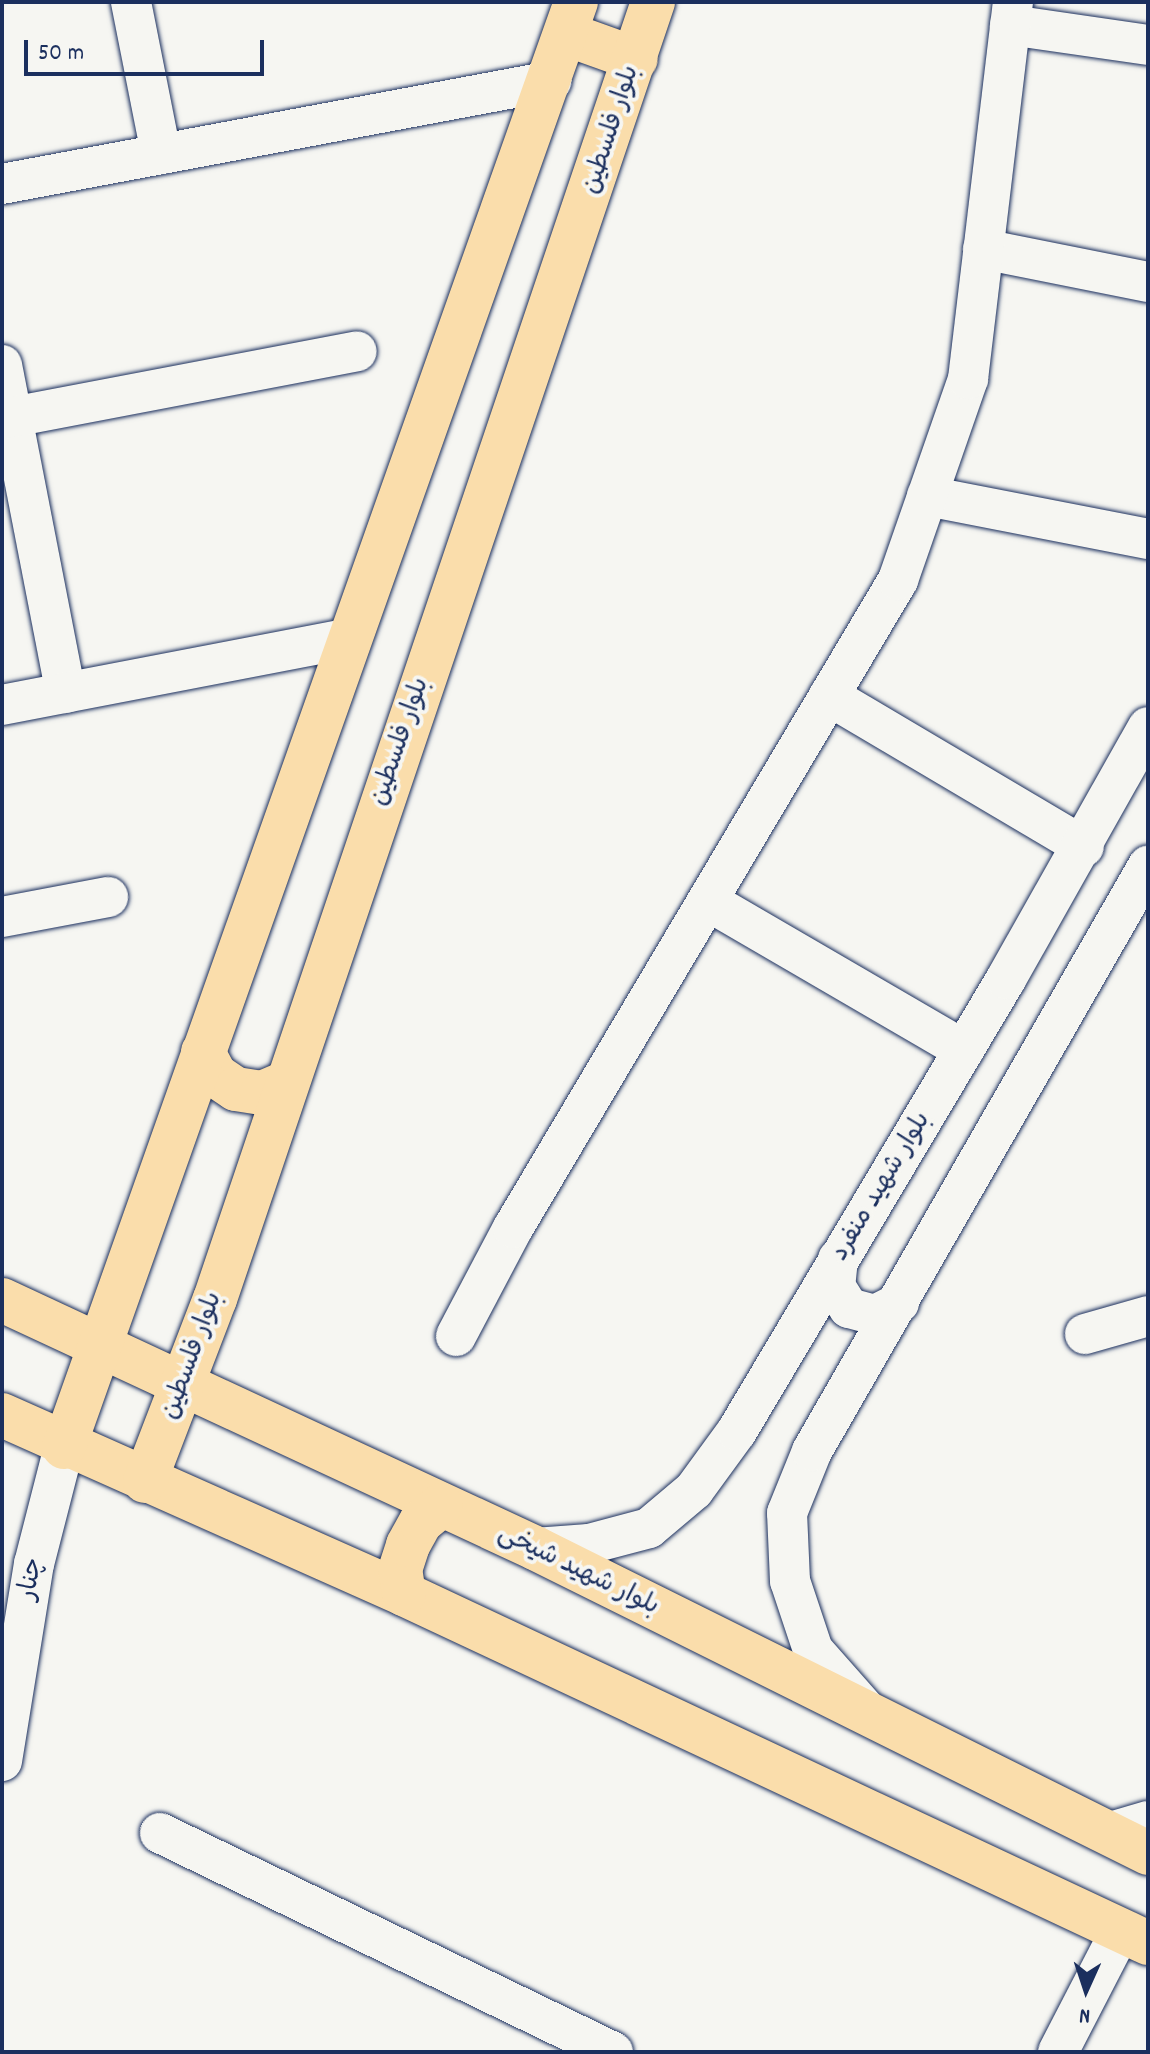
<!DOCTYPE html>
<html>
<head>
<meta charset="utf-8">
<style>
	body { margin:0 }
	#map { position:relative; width:1150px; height:2054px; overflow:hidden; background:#f6f6f2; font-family:Dekko,"Playpen Sans Arabic",sans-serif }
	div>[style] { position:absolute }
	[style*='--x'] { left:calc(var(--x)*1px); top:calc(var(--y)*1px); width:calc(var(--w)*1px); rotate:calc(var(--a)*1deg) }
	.roads { filter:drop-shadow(0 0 2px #1b2f5e) drop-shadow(0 0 2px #1b2f5e) }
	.minor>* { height:40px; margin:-20px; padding:0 20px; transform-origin:20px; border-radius:20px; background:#f6f6f2 }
	.major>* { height:44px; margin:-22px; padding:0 22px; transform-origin:22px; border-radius:22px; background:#faddab }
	span { translate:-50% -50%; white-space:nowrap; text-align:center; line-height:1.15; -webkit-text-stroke:8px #f6f6f2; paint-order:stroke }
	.street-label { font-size:26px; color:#1b2f5e }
	.frame { position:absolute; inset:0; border:4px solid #1b2f5e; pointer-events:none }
	.north { position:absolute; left:1046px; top:1950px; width:80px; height:80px; -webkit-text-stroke:6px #f6f6f2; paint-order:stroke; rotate:183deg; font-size:22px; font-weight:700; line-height:32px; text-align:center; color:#1b2f5e }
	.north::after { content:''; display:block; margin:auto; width:28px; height:36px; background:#1b2f5e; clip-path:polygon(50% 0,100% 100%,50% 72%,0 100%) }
	.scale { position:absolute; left:24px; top:40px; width:240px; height:36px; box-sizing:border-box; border:4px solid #1b2f5e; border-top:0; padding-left:10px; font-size:24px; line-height:28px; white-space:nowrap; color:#1b2f5e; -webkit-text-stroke:6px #f6f6f2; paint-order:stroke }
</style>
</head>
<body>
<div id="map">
	<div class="roads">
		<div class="minor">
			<i style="--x:131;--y:2;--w:155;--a:78.8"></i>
			<i style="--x:1010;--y:25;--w:139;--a:8.2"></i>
			<i style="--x:2;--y:184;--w:559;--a:-10.63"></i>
			<i style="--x:983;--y:249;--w:168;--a:11.3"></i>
			<i style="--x:2;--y:365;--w:334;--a:79"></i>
			<i style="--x:2;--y:419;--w:361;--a:-10.8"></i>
			<i style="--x:927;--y:496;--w:225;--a:11"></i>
			<i style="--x:829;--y:696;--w:296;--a:30.6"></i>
			<i style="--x:2;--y:705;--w:354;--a:-10.9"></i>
			<i style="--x:708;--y:901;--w:296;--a:30.2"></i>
			<i style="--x:2;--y:917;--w:108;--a:-10.7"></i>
			<i style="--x:838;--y:1259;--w:27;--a:96"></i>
			<i style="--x:835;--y:1286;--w:26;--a:58"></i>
			<i style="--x:849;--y:1308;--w:27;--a:15"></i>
			<i style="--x:875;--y:1315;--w:27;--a:-27"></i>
			<i style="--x:1085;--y:1334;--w:66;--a:-15.9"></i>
			<i style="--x:456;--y:1336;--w:122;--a:-62.2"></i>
			<i style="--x:513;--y:1228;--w:754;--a:-59.28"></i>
			<i style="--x:898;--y:580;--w:213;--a:-70.8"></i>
			<i style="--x:968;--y:379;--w:380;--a:-83.2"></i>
			<i style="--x:535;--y:1548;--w:54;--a:-4.2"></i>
			<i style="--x:589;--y:1544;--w:62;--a:-14.9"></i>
			<i style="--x:649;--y:1528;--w:59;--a:-40.2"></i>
			<i style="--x:694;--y:1490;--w:73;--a:-53.9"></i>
			<i style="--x:737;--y:1431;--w:526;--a:-59.24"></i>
			<i style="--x:1006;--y:979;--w:289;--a:-60.6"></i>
			<i style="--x:866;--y:1710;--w:80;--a:-131.5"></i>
			<i style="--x:813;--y:1650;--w:73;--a:-108.4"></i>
			<i style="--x:790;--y:1581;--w:68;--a:-92.5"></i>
			<i style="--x:787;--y:1513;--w:67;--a:-68"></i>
			<i style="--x:812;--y:1451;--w:675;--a:-60.13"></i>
			<i style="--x:2;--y:1761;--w:200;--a:-80.8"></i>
			<i style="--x:34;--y:1564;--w:121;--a:-75.6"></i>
			<i style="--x:160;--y:1833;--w:503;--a:25.8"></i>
			<i style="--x:1107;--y:1833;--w:43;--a:-16.3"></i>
			<i style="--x:1058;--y:2052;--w:137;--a:-62.7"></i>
		</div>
		<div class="major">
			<i style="--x:566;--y:34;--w:74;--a:19.7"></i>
			<i style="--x:203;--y:1052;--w:26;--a:62"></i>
			<i style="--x:215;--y:1075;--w:25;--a:34"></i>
			<i style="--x:236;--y:1089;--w:26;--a:9"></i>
			<i style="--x:262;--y:1093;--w:25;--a:-23"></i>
			<i style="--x:2;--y:1300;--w:588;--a:24.95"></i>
			<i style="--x:535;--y:1548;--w:685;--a:26.45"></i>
			<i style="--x:2;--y:1415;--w:440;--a:24"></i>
			<i style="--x:404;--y:1594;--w:822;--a:25.13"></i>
			<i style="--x:64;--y:1447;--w:1533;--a:-70.49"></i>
			<i style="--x:145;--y:1481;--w:195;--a:-69"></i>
			<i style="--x:215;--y:1299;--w:1369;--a:-71.34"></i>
			<i style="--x:404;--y:1594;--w:24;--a:-99"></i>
			<i style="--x:400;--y:1570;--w:26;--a:-72"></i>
			<i style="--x:408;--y:1545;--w:26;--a:-61"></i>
			<i style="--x:421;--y:1522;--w:26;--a:-40"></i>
		</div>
	</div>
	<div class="street-label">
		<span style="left:612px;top:130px;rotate:-72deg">بلوار فلسطین</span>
		<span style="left:401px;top:742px;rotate:-71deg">بلوار فلسطین</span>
		<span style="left:882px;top:1187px;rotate:-59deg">بلوار شهید منفرد</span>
		<span style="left:193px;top:1356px;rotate:-70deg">بلوار فلسطین</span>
		<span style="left:578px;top:1571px;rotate:26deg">بلوار شهید شیخی</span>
		<span style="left:32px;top:1579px;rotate:-80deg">چنار</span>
	</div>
	<div class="frame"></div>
	<div class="north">N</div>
	<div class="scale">50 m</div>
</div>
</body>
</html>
